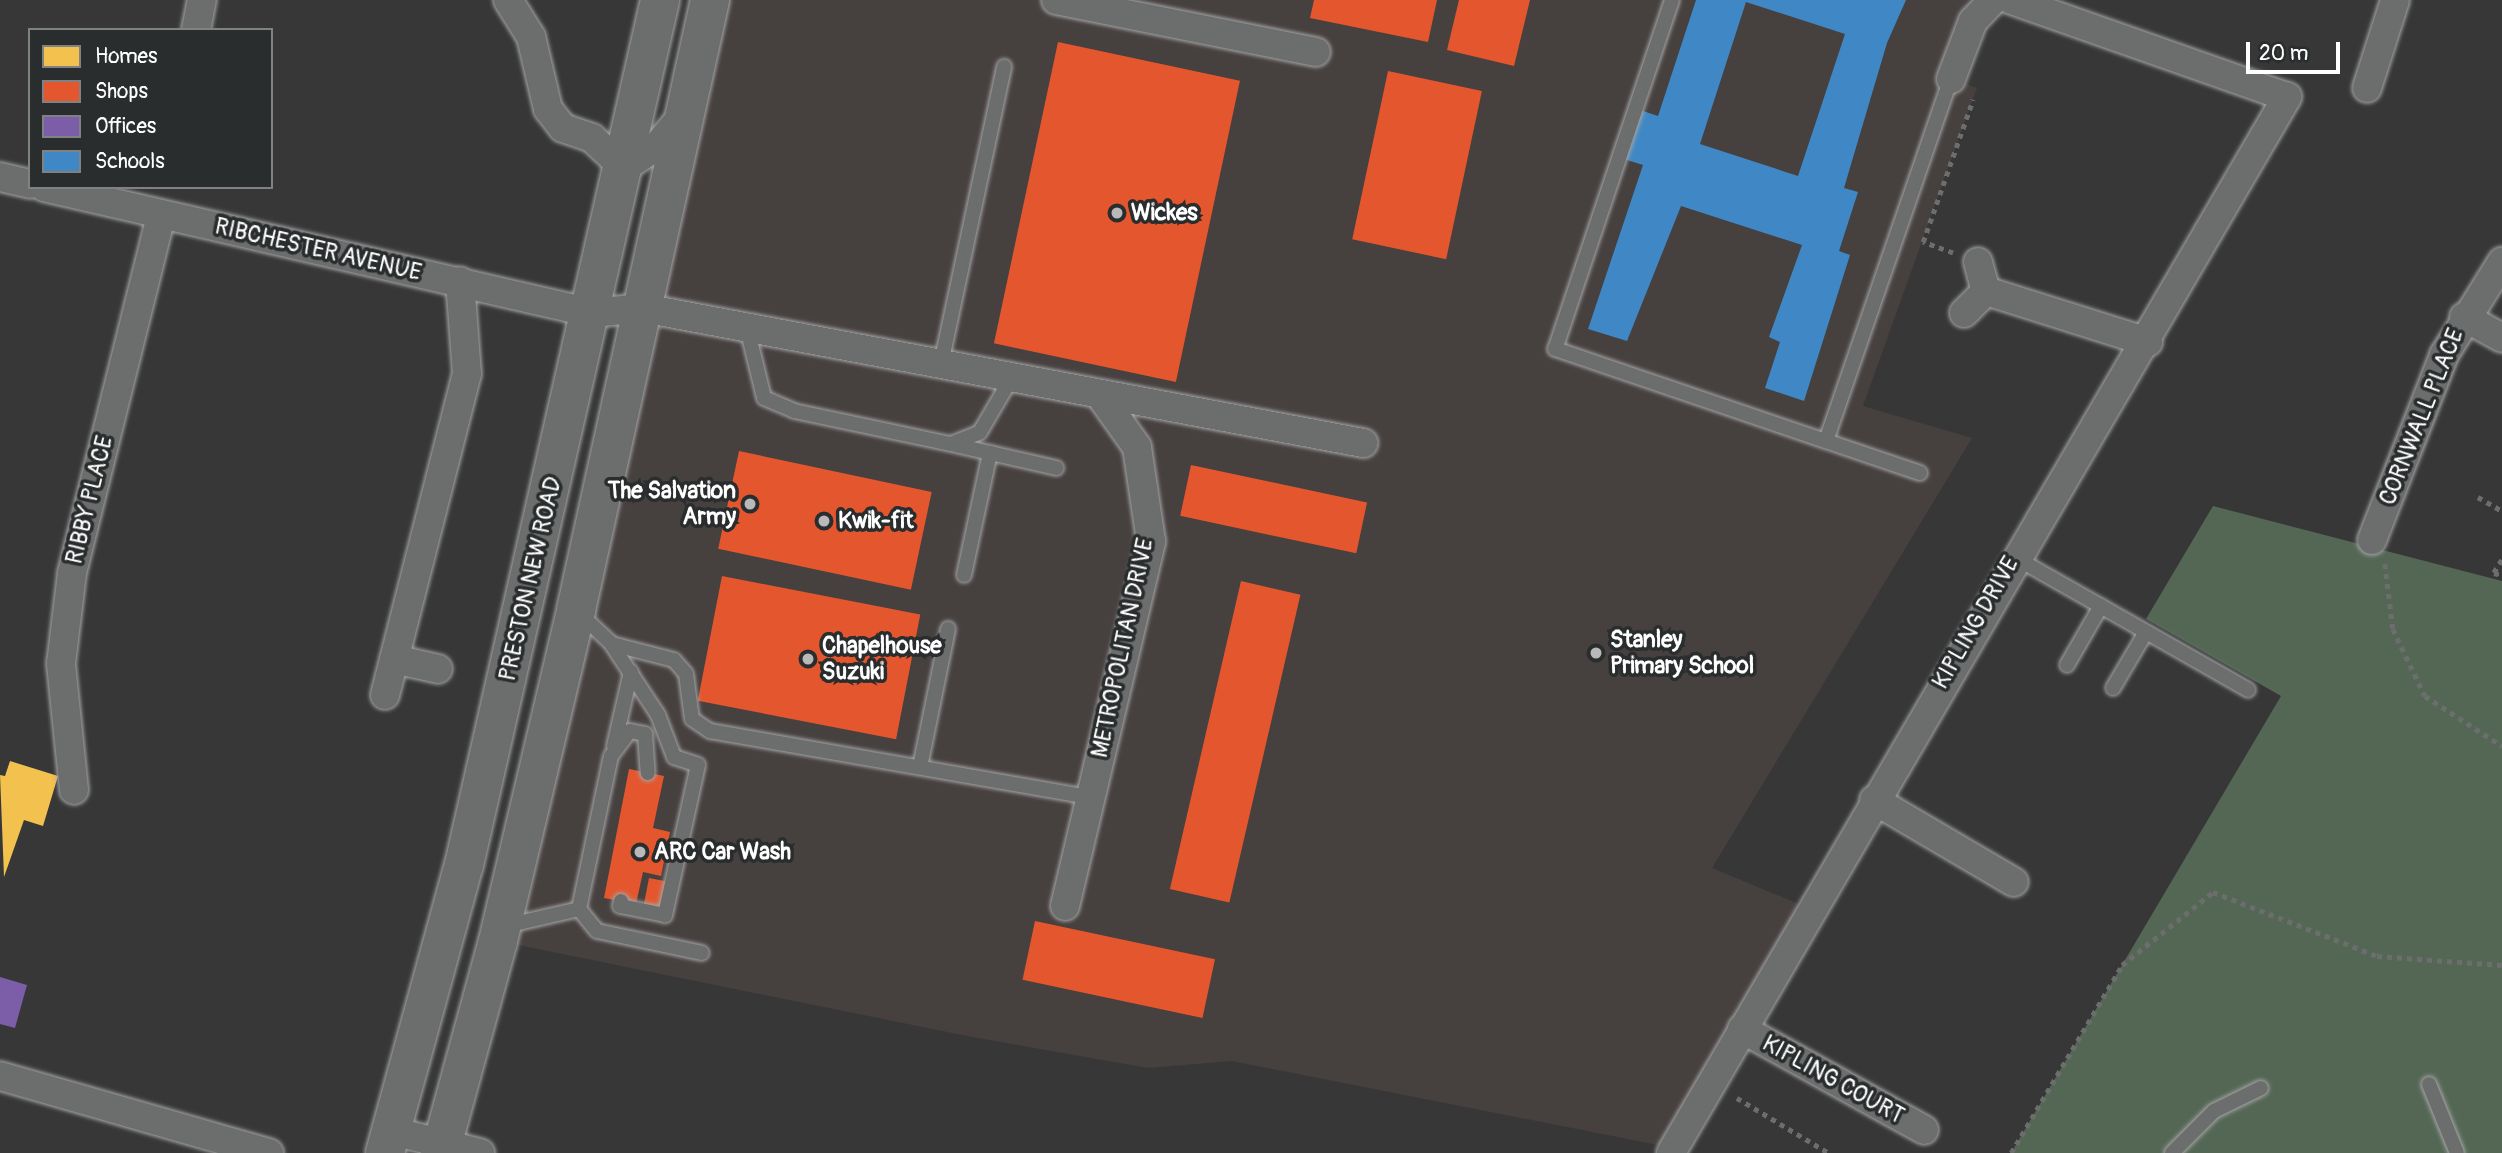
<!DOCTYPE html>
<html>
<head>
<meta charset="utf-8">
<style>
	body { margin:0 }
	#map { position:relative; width:2502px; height:1153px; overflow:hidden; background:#373737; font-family:Pangolin,sans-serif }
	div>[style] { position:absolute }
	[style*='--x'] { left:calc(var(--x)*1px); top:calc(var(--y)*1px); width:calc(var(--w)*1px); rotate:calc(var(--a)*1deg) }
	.built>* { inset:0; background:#46403f }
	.green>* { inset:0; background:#546755 }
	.homes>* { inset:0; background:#f2c14e }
	.shops>* { inset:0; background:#e4572e; transform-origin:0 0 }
	.offices>* { inset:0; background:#7b5ea7 }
	.schools>* { inset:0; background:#3f88c5 }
	.path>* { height:4.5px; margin-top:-2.25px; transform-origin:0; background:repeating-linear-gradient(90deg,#6c6d6d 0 5px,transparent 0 10px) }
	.roads { filter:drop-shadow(0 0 2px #a5a5a5) drop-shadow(0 0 2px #a5a5a5) }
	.lane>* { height:14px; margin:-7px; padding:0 7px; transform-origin:7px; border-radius:7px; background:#6c6d6d }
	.street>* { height:28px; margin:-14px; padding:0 14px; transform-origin:14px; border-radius:14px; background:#6c6d6d }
	.highway>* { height:38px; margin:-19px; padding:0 19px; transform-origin:19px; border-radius:19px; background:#6c6d6d }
	.dots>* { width:19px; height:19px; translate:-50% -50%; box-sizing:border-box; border:4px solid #2a2d2e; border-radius:50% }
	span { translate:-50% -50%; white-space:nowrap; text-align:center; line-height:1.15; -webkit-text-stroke:7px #2a2d2e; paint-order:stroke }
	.poi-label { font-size:23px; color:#fff; font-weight:700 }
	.left { translate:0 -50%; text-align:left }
	.right { translate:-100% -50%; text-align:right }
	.street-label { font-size:23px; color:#fff }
	.legend { position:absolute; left:28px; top:28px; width:245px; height:161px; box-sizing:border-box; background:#2a2d2e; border:2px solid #7f8182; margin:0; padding:9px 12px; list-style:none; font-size:21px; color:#fff }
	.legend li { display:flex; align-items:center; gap:14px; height:35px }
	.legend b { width:35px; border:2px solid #7f8182 }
	.scale { position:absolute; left:2246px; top:42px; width:94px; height:32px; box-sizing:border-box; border:4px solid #fff; border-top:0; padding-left:9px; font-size:21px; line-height:24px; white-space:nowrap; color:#fff; -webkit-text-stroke:5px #2a2d2e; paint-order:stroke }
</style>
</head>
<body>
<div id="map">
	<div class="built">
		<i style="clip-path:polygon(710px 0,1993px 0,1952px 79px,1977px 88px,1863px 406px,1972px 438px,1712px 868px,1811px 909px,1673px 1148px,1232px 1061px,1148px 1068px,967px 1036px,498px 941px)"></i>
	</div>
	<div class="green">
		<i style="clip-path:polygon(2213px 506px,2502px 581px,2502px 1153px,2011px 1153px,2281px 696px,2146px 619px)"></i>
	</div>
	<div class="homes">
		<i style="clip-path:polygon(10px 761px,58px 776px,43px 826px,24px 820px,4px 877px,0 775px,5px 776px)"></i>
	</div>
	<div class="shops">
		<i style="clip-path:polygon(1314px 0,1437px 0,1428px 42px,1310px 18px)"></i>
		<i style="clip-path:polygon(1459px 0,1530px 0,1514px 66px,1447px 50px)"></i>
		<i style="left:1058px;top:42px;width:186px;height:308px;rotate:12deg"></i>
		<i style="left:1388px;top:71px;width:96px;height:172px;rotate:12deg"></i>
		<i style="left:739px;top:451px;width:197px;height:100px;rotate:12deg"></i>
		<i style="left:1191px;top:465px;width:180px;height:52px;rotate:12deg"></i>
		<i style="left:722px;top:576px;width:202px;height:127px;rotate:11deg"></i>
		<i style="left:1241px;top:581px;width:61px;height:316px;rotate:13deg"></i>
		<i style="clip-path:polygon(629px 769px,664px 776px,653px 828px,670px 832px,661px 876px,643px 872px,636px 904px,604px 898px)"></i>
		<i style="left:649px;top:878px;width:21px;height:31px;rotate:11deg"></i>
		<i style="left:1035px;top:921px;width:184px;height:60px;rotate:12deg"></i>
	</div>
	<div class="offices">
		<i style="clip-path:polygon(0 977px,27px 985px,15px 1028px,0 1024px)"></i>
	</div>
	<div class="schools">
		<i style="clip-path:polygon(evenodd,1696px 0,1906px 0,1887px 43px,1844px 188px,1858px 192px,1839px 251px,1850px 255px,1804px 401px,1765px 388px,1780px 342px,1769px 337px,1802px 245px,1681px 206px,1627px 341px,1588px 329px,1643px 165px,1624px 159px,1640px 110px,1658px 116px,1696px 0,1746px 2px,1845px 34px,1798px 176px,1700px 144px,1746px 2px)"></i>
	</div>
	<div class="path">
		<i style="--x:1953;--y:253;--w:32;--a:-160"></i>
		<i style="--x:1923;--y:242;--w:151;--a:-70.7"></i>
		<i style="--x:2478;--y:497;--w:28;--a:30"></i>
		<i style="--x:2502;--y:560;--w:15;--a:122"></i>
		<i style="--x:2494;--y:573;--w:8;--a:14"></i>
		<i style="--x:2385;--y:564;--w:65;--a:83"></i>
		<i style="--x:2393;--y:629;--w:74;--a:64.5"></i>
		<i style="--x:2425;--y:696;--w:92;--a:33"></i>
		<i style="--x:1737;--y:1098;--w:107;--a:30.9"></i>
		<i style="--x:2011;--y:1153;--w:218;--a:-59.4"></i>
		<i style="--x:2122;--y:965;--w:117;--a:-38.7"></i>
		<i style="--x:2213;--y:892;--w:176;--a:21.3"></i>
		<i style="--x:2377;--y:956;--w:125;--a:4.1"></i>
	</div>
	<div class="roads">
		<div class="lane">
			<i style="--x:1672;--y:0;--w:368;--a:108.5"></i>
			<i style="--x:1555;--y:349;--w:286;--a:18.8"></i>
			<i style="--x:747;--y:328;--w:72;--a:76.3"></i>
			<i style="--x:764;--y:398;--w:33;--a:23"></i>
			<i style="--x:794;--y:411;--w:160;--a:11.9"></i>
			<i style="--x:951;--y:444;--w:31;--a:-22"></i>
			<i style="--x:980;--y:432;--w:61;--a:-59.7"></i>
			<i style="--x:941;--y:364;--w:304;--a:-78"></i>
			<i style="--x:955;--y:445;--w:104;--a:12.8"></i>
			<i style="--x:1920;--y:473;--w:99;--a:-161.2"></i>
			<i style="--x:1826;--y:441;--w:383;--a:-71"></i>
			<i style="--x:2016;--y:558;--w:267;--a:29.6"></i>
			<i style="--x:964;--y:575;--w:125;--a:-78"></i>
			<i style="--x:580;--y:614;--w:44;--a:43.2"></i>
			<i style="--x:612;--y:644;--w:64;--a:14.5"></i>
			<i style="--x:674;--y:660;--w:18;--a:49"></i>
			<i style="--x:686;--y:674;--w:45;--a:82.4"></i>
			<i style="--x:692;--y:719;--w:22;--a:34"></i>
			<i style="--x:710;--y:731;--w:385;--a:9.9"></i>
			<i style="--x:612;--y:645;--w:84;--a:56.7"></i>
			<i style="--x:658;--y:715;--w:45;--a:69.1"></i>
			<i style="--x:674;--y:757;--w:25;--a:18"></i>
			<i style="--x:698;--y:765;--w:154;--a:102.4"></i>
			<i style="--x:665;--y:915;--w:46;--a:-168.7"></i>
			<i style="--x:620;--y:906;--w:5;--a:-79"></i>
			<i style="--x:2067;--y:665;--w:68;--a:-60"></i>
			<i style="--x:2113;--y:688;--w:65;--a:-59.5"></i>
			<i style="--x:614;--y:746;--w:76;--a:-77.1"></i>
			<i style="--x:920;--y:767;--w:141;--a:-78.5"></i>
			<i style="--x:579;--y:909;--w:156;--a:-78.2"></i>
			<i style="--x:611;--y:756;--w:31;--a:-53"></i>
			<i style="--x:630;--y:731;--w:15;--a:11"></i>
			<i style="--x:645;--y:734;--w:39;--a:86"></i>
			<i style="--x:579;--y:909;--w:28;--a:51"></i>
			<i style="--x:597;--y:931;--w:107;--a:11.8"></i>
			<i style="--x:505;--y:926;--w:76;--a:-12.9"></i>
			<i style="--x:2429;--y:1084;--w:74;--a:67.9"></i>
			<i style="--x:2172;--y:1153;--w:59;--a:-45"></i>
			<i style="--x:2214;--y:1111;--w:52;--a:-26.1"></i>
		</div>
		<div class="street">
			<i style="--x:508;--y:0;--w:44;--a:58.1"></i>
			<i style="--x:531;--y:37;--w:74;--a:76.7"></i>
			<i style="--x:548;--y:109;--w:24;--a:52"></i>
			<i style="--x:563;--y:128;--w:31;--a:19"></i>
			<i style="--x:592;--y:138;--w:44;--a:43.2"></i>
			<i style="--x:624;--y:168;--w:40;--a:-34"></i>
			<i style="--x:657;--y:146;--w:38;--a:-50"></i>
			<i style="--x:1056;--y:0;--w:265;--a:11.3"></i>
			<i style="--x:196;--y:30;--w:31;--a:-79"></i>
			<i style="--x:1951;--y:79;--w:62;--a:-69.2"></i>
			<i style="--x:1973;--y:21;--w:29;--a:-46"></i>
			<i style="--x:2367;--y:88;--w:92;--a:-72.3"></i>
			<i style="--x:0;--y:177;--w:31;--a:13"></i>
			<i style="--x:44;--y:187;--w:562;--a:12.95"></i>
			<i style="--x:592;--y:313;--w:51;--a:-5.6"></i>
			<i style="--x:643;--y:308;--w:733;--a:10.62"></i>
			<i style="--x:1978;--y:262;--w:30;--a:75"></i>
			<i style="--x:1986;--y:291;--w:170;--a:17.5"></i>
			<i style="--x:1964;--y:313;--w:31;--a:-45"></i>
			<i style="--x:2464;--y:317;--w:43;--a:28.9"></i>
			<i style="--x:2372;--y:540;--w:199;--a:-68.7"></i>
			<i style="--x:2444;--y:355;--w:110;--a:-58.1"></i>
			<i style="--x:394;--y:659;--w:45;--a:12.8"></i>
			<i style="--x:385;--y:695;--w:331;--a:-75.7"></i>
			<i style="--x:467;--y:374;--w:93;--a:-94.3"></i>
			<i style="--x:74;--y:790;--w:127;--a:-95.9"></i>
			<i style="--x:61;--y:664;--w:92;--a:-83.1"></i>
			<i style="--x:72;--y:573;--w:369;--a:-76"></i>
			<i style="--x:1874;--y:800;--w:162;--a:30.4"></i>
			<i style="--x:1065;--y:906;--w:375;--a:-76.7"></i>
			<i style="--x:1151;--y:541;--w:95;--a:-98.5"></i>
			<i style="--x:1137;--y:447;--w:60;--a:-125.5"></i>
			<i style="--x:1742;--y:1029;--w:208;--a:29"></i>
			<i style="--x:0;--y:1076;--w:280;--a:16"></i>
			<i style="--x:392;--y:1131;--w:91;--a:14"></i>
			<i style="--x:1671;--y:1153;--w:1223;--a:-59.74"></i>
			<i style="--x:2287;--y:97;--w:293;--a:-160.6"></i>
		</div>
		<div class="highway">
			<i style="--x:385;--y:1153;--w:299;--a:-74.7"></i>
			<i style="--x:464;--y:865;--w:887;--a:-77.23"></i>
			<i style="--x:440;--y:1153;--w:220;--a:-74.7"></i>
			<i style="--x:498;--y:941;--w:340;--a:-76.7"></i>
			<i style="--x:576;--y:610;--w:625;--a:-77.61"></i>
		</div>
	</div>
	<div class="dots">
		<i style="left:1117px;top:213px;background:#b9b9b9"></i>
		<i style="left:750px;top:504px;background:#b9b9b9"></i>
		<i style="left:824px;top:521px;background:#b9b9b9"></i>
		<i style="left:1596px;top:653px;background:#b9b9b9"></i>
		<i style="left:808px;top:659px;background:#b9b9b9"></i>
		<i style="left:640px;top:852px;background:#b9b9b9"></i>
	</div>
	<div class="poi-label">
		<span class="left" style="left:1131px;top:213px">Wickes</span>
		<span class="right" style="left:736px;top:504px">The Salvation<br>Army</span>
		<span class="left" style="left:838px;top:521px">Kwik-fit</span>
		<span class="left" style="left:1610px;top:653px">Stanley<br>Primary School</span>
		<span class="left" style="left:822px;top:659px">Chapelhouse<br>Suzuki</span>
		<span class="left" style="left:654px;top:852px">ARC Car Wash</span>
	</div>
	<div class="street-label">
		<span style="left:318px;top:250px;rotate:13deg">RIBCHESTER AVENUE</span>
		<span style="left:2422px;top:417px;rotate:-68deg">CORNWALL PLACE</span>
		<span style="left:90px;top:500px;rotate:-76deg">RIBBY PLACE</span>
		<span style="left:531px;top:579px;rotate:-77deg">PRESTON NEW ROAD</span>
		<span style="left:1976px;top:623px;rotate:-60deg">KIPLING DRIVE</span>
		<span style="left:1123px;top:648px;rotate:-78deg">METROPOLITAN DRIVE</span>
		<span style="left:1833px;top:1080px;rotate:29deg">KIPLING COURT</span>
	</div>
	<ul class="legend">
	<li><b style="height:19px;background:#f2c14e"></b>Homes</li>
	<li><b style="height:19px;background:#e4572e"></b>Shops</li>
	<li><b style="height:19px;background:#7b5ea7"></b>Offices</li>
	<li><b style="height:19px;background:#3f88c5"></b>Schools</li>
	</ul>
	<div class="scale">20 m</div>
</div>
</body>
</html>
